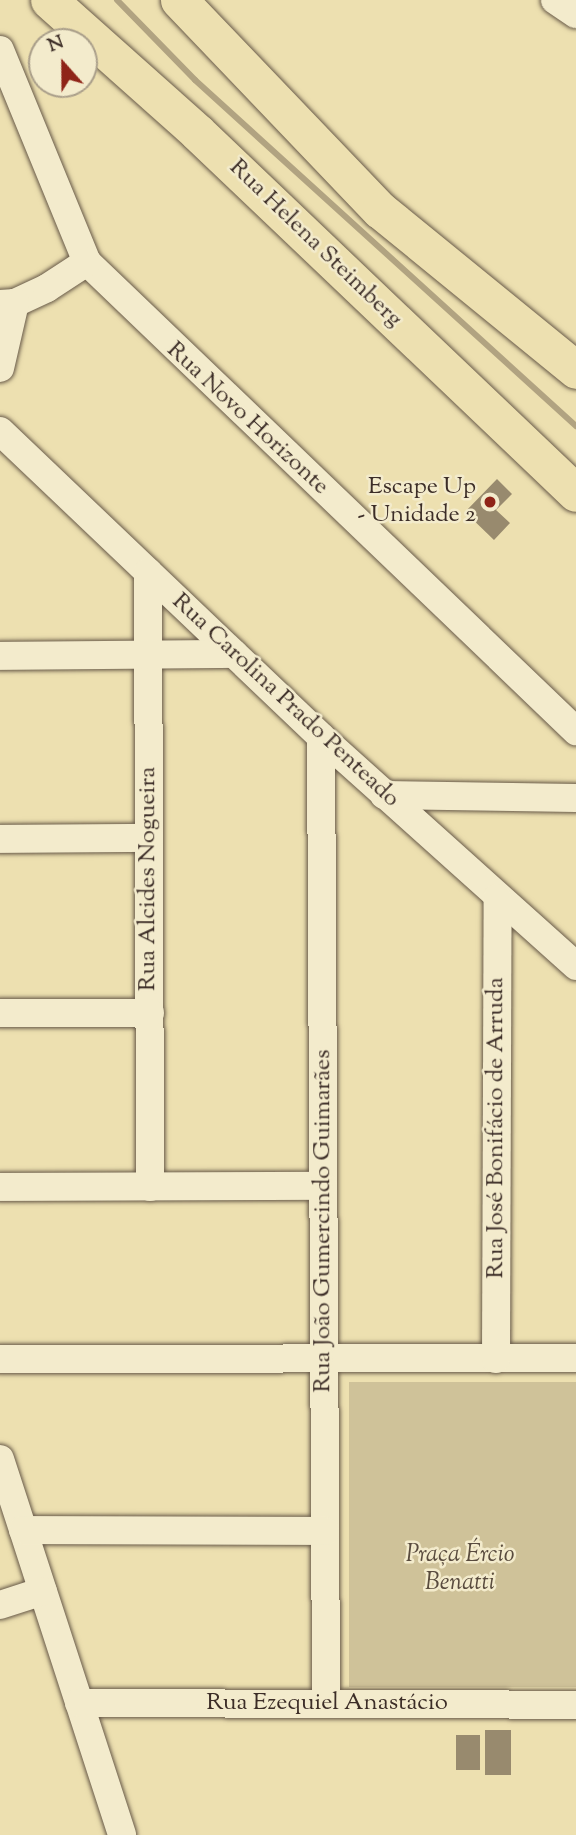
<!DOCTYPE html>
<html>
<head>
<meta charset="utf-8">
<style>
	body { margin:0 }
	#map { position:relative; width:576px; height:1835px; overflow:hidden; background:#ede0b0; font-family:"Sorts Mill Goudy",serif }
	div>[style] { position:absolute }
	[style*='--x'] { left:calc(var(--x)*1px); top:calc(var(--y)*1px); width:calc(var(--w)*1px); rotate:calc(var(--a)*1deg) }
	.green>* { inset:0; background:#cfc299; transform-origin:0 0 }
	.stream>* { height:6px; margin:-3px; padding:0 3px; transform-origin:3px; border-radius:3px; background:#b1a381 }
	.building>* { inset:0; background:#988a6e; transform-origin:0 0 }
	.roads { filter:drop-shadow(0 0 2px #685a49) drop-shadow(0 0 2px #685a49) }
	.minor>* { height:28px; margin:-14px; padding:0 14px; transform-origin:14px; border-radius:14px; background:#f3ebcc }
	.major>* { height:37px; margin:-18.5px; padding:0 18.5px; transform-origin:18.5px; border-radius:18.5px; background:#ede0b0 }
	.dots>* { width:19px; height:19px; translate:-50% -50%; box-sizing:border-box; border:4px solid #f3ebcc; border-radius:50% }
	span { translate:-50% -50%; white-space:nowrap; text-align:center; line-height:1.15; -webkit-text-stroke:5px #f3ebcc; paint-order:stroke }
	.street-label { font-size:24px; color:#3c2d27 }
	.poi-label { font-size:24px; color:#3c2d27 }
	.right { translate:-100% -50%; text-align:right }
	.park-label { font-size:24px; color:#594b3e; font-style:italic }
	.north { position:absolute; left:28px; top:28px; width:70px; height:70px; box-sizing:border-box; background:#f3ebcc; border:2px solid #aa9f8a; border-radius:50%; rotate:339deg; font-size:19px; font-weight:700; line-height:28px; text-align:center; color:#3c2d27 }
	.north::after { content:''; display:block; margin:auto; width:24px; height:32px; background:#8f2418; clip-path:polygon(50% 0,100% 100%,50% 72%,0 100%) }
</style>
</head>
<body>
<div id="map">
	<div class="green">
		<i style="left:576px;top:1382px;width:305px;height:227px;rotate:90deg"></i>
	</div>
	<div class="stream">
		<i style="--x:117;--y:0;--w:112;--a:45.7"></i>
		<i style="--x:195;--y:80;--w:515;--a:42.24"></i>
	</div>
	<div class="building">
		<i style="clip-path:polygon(497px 479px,512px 494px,496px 510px,510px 523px,494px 540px,465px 512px)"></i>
		<i style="left:485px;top:1730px;width:26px;height:45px"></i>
		<i style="left:480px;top:1735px;width:35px;height:24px;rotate:90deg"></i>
	</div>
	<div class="roads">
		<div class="minor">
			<i style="--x:555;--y:0;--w:25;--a:34"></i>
			<i style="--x:0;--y:50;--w:229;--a:67.7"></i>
			<i style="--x:87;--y:262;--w:678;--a:43.8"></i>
			<i style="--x:0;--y:304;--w:15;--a:-4"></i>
			<i style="--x:15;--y:303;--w:35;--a:-25"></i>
			<i style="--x:47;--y:288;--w:48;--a:-33"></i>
			<i style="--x:0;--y:368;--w:67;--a:-77"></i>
			<i style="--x:0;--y:431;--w:443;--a:43.6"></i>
			<i style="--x:321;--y:737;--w:343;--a:41.9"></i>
			<i style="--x:148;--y:572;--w:615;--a:89.81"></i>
			<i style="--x:0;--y:656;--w:234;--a:-0.5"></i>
			<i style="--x:321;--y:737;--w:967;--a:89.7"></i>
			<i style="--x:384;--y:795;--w:192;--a:0.9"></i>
			<i style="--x:0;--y:839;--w:149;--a:-0.4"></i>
			<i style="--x:0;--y:1013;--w:150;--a:0"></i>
			<i style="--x:0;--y:1187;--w:323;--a:-0.2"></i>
			<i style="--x:0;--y:1359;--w:576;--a:-0.1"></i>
			<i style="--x:496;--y:1359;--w:461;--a:-89.8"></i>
			<i style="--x:0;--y:1459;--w:395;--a:72"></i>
			<i style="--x:23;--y:1530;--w:302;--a:0.2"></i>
			<i style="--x:0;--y:1605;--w:45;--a:-18"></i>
			<i style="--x:79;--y:1703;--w:497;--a:0.2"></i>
		</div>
		<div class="major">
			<i style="--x:49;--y:0;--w:198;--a:41.7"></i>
			<i style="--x:197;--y:132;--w:523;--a:43.61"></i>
			<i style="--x:179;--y:0;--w:291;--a:46.3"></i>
			<i style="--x:380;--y:210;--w:253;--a:39.2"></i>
		</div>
	</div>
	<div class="dots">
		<i style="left:490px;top:502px;background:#8f2418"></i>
	</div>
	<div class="street-label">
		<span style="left:315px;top:244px;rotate:44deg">Rua Helena Steimberg</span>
		<span style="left:247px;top:419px;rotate:43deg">Rua Novo Horizonte</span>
		<span style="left:285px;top:701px;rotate:43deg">Rua Carolina Prado Penteado</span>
		<span style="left:149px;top:879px;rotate:-90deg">Rua Alcides Nogueira</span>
		<span style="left:497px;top:1128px;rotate:-90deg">Rua José Bonifácio de Arruda</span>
		<span style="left:324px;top:1221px;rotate:-90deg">Rua João Gumercindo Guimarães</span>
		<span style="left:327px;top:1704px">Rua Ezequiel Anastácio</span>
	</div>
	<div class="poi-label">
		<span class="right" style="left:476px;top:502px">Escape Up<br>- Unidade 2</span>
	</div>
	<div class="park-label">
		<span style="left:460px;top:1570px">Praça Ércio<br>Benatti</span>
	</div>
	<div class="north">N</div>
</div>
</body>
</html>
